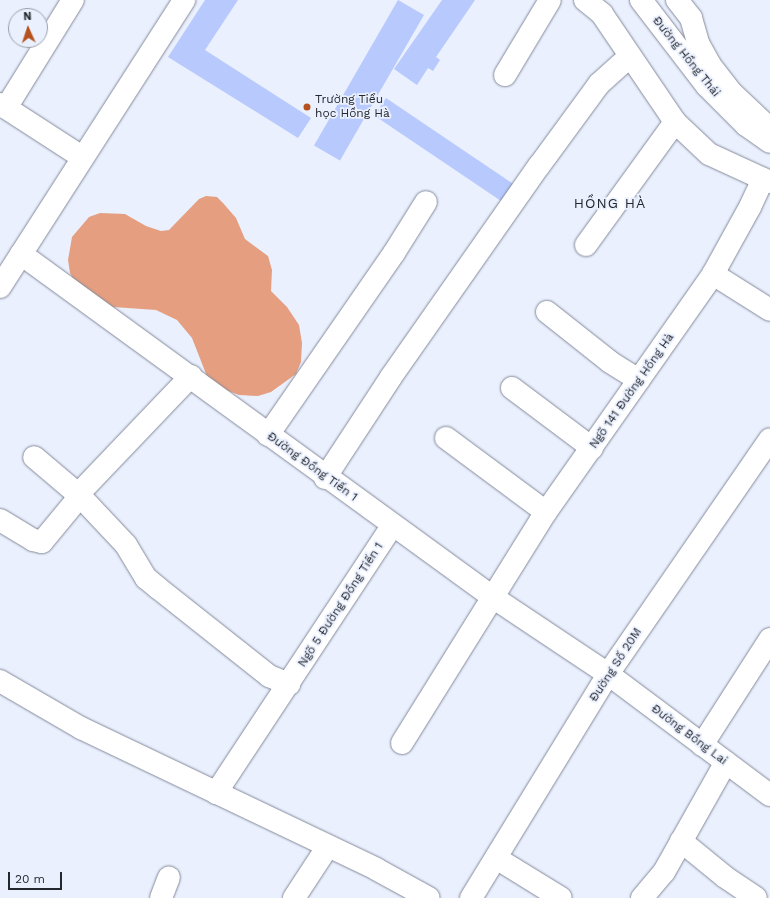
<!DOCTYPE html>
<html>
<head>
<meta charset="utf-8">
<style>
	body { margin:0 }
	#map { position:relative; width:770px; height:898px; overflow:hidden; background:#eaf0fe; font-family:"Work Sans",sans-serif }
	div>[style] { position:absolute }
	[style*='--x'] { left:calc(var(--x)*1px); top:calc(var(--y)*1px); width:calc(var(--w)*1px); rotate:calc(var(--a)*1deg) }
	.water>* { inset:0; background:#e59f80 }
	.building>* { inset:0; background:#b7c9fd; transform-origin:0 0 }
	.roads { filter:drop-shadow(0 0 1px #848a9a) drop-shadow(0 0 1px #848a9a) }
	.minor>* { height:22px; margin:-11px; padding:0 11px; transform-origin:11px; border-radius:11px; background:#fff }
	.major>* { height:22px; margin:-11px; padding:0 11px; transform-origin:11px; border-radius:11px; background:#fff }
	.dots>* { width:11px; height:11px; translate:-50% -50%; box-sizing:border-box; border:2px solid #eaf0fe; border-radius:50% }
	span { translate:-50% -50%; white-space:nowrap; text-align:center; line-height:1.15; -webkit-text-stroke:3.5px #eaf0fe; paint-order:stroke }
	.street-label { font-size:12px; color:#24272d }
	.poi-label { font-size:12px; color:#24272d }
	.left { translate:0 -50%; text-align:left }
	.quarter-label { font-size:14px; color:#24272d; letter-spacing:1px }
	.north { position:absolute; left:8px; top:8px; width:40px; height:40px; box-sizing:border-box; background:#eaf0fe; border:1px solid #9ba0aa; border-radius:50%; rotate:357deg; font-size:11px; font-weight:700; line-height:16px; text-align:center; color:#24272d }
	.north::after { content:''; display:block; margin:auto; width:14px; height:18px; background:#b5511e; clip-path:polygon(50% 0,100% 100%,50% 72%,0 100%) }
	.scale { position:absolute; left:8px; top:872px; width:54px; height:18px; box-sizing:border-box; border:2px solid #24272d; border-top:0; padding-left:5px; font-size:12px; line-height:14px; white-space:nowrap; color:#24272d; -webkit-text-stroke:3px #eaf0fe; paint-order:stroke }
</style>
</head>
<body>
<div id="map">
	<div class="water">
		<i style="clip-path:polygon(206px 196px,217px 197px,223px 203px,236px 218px,245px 239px,268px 256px,272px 270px,271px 291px,287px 307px,299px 325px,302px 343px,301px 362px,296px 374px,271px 392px,258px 396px,239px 395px,226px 390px,208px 379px,192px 338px,177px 320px,156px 310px,113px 307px,76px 284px,70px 273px,68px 260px,72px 237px,89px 217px,100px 213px,125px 214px,146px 226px,161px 231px,169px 230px,199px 199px)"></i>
	</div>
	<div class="building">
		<i style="clip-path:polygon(205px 0,238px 0,205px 50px,311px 118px,298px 138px,168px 57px)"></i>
		<i style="left:398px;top:0;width:30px;height:168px;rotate:30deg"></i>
		<i style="clip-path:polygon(442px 0,475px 0,436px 57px,440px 60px,433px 71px,428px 68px,417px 85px,394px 69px)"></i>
		<i style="left:386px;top:98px;width:157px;height:21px;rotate:34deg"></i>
	</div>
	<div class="roads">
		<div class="minor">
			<i style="--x:585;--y:0;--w:22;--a:39"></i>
			<i style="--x:602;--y:14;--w:130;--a:55.9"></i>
			<i style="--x:675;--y:122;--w:47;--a:43.3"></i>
			<i style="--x:709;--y:154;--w:67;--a:24.7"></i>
			<i style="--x:677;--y:0;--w:23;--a:52"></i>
			<i style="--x:691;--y:18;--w:26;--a:74"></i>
			<i style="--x:698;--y:43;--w:25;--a:61"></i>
			<i style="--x:710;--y:65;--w:37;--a:52"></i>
			<i style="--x:733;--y:94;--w:51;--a:43.4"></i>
			<i style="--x:505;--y:75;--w:87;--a:-59"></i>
			<i style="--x:0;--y:104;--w:98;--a:32.9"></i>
			<i style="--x:6;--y:108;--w:127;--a:-58.2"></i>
			<i style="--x:586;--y:245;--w:152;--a:-54.1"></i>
			<i style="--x:21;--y:254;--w:585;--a:36.03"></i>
			<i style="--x:494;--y:598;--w:137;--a:33.7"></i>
			<i style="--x:608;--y:674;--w:202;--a:36.8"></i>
			<i style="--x:713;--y:274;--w:67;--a:32.3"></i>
			<i style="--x:0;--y:287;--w:341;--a:-57.3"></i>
			<i style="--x:547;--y:312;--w:80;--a:38.4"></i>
			<i style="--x:610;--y:362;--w:34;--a:32"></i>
			<i style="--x:191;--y:376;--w:158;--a:133.7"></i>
			<i style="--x:82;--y:490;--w:6;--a:108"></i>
			<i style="--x:80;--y:496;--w:67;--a:46.8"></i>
			<i style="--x:126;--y:545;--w:39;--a:59"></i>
			<i style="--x:146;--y:578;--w:16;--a:40"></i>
			<i style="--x:158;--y:588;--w:142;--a:38.4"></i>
			<i style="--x:269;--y:676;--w:22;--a:22"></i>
			<i style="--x:512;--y:388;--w:100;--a:36.9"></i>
			<i style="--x:268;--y:435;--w:221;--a:-55.3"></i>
			<i style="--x:394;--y:253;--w:60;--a:-57.9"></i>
			<i style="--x:446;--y:438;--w:124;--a:36.5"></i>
			<i style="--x:325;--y:478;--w:121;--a:-56.8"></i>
			<i style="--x:391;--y:377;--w:258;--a:-55"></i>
			<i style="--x:539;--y:166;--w:102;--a:-53.8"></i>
			<i style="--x:599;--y:84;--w:40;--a:-42"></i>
			<i style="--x:0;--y:520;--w:39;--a:31"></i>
			<i style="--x:33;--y:540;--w:9;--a:13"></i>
			<i style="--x:42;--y:542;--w:60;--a:-50.4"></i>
			<i style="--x:80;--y:496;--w:60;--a:-139.7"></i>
			<i style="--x:0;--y:681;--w:94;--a:30.1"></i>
			<i style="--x:81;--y:728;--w:327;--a:25.5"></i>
			<i style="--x:376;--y:869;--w:60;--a:28.7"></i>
			<i style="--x:402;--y:743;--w:272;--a:-58.1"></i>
			<i style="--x:546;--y:512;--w:291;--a:-54.9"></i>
			<i style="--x:713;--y:274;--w:77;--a:-61.1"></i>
			<i style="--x:750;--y:207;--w:31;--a:-65"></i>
			<i style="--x:702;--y:745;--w:126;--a:-57.3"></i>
			<i style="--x:216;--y:793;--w:321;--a:-56.6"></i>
			<i style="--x:681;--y:841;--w:57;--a:39.3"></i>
			<i style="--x:725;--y:877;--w:37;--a:34"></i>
			<i style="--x:496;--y:858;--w:76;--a:31.6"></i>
			<i style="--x:161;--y:898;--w:22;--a:-69"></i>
			<i style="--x:294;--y:898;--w:62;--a:-56.8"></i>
			<i style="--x:471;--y:898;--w:263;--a:-58.5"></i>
			<i style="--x:608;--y:674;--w:285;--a:-55.4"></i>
			<i style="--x:642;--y:898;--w:34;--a:-50"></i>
			<i style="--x:664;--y:872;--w:126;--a:-60.6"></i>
		</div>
		<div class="major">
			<i style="--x:641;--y:0;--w:108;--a:52.5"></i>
			<i style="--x:707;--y:86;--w:55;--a:45"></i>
			<i style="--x:746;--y:125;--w:29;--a:35"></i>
		</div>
	</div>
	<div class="dots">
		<i style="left:307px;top:107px;background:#b5511e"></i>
	</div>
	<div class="street-label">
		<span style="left:686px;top:57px;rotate:51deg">Đường Hồng Thái</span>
		<span style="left:632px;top:391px;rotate:-55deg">Ngõ 141 Đường Hồng Hà</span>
		<span style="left:312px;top:467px;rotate:36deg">Đường Đồng Tiến 1</span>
		<span style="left:341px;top:605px;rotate:-57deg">Ngõ 5 Đường Đồng Tiến 1</span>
		<span style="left:616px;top:665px;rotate:-57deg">Đường Số 20M</span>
		<span style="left:689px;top:735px;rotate:37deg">Đường Bồng Lai</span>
	</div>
	<div class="poi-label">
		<span class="left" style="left:315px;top:107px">Trường Tiểu<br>học Hồng Hà</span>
	</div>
	<div class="quarter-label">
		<span style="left:610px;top:203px">HỒNG HÀ</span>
	</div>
	<div class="north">N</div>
	<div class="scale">20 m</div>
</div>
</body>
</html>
